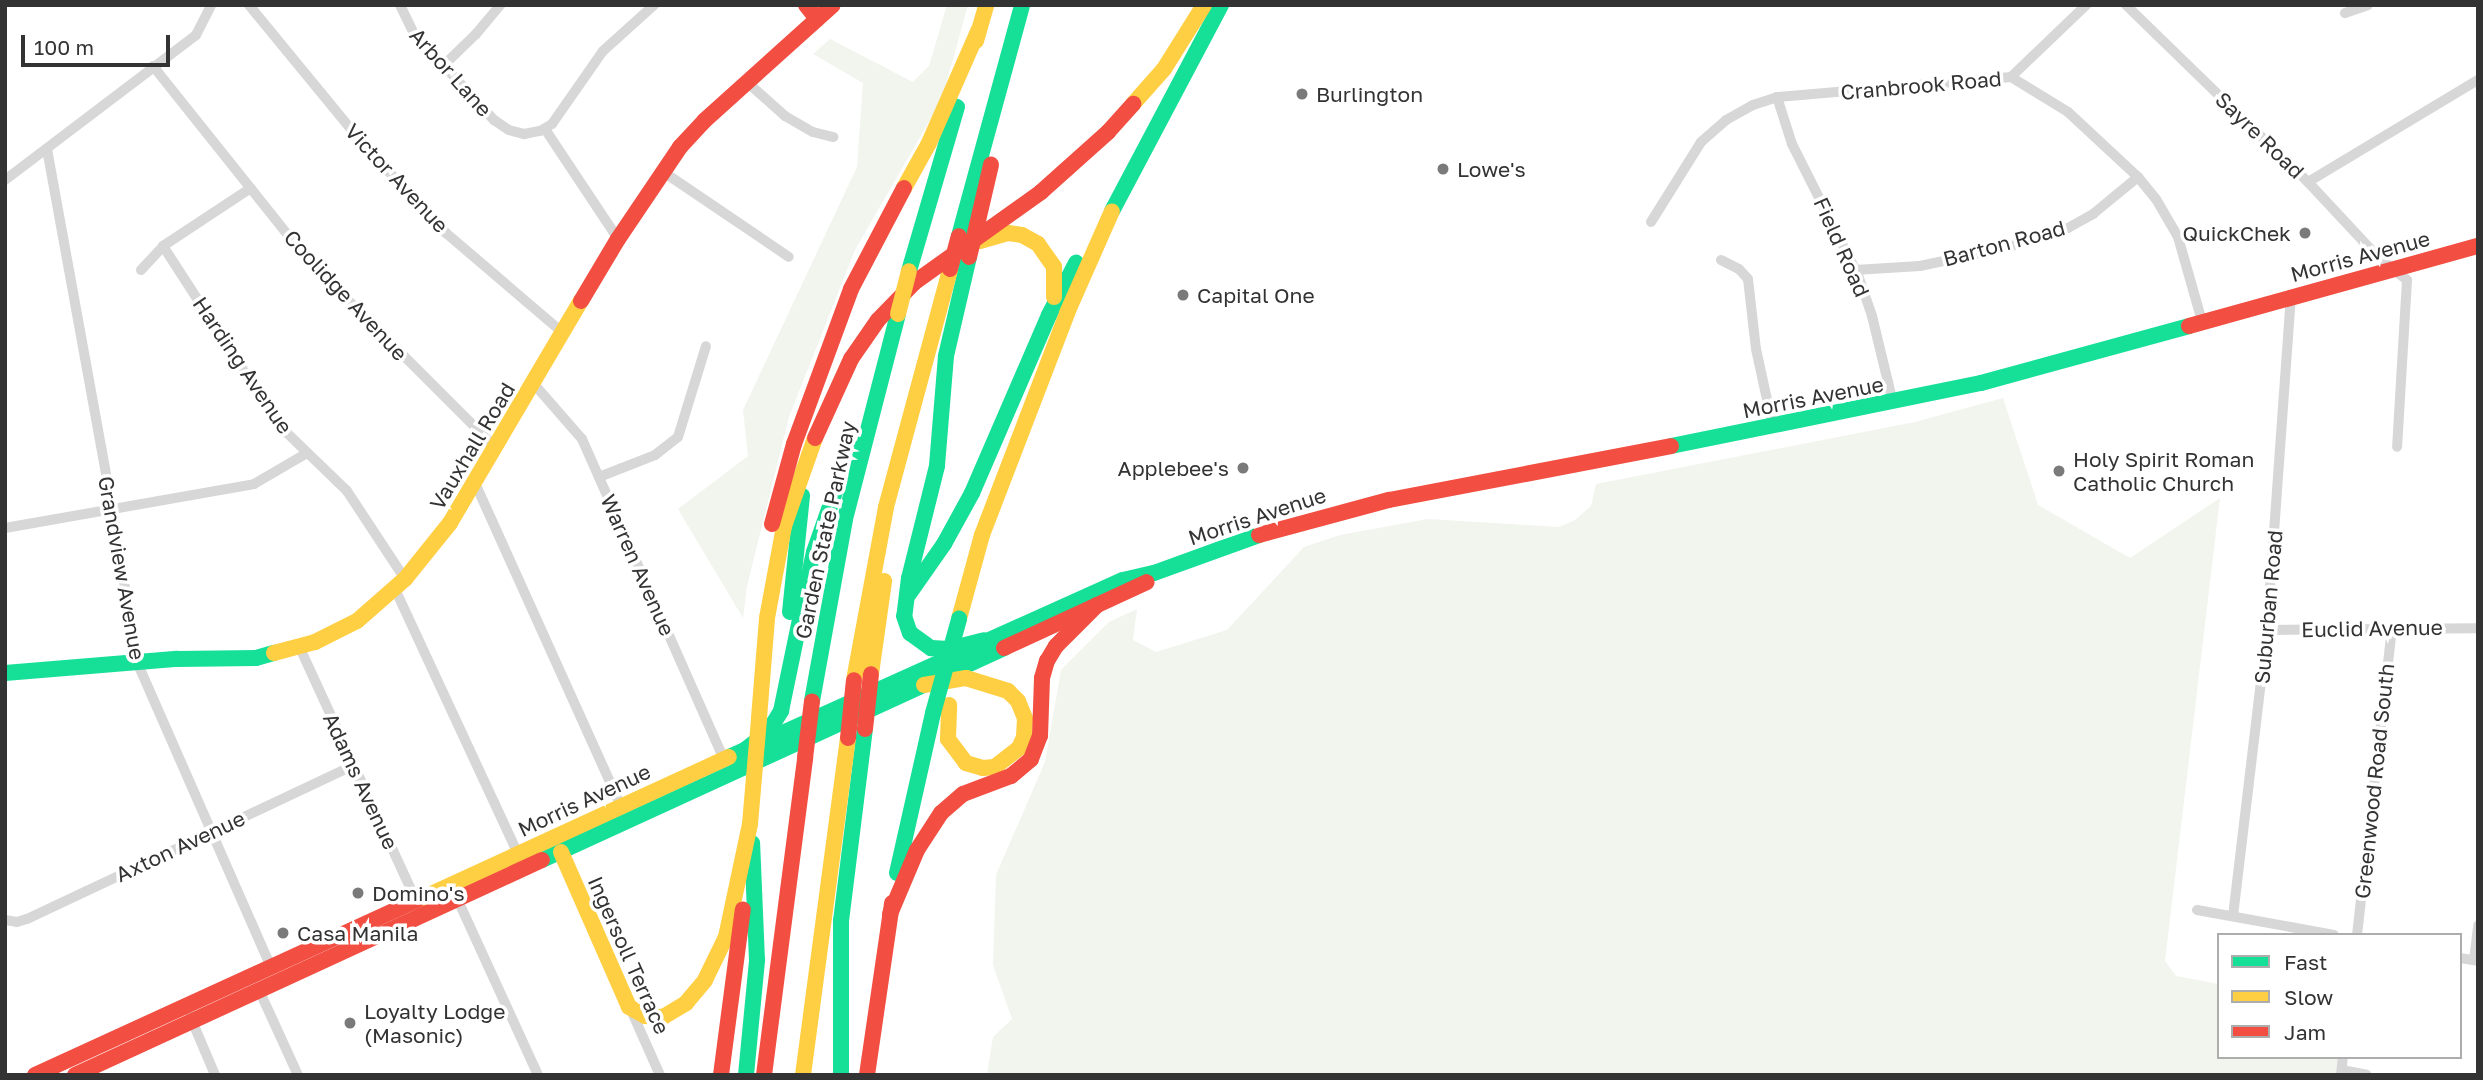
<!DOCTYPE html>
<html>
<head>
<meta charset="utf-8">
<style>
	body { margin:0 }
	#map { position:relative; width:2483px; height:1080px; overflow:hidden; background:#fff; font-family:"Golos Text",sans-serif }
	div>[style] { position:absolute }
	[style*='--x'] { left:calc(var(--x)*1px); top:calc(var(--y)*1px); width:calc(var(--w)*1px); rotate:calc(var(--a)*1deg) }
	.green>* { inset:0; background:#f1f5ed }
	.street>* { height:10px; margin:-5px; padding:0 5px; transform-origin:5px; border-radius:5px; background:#d7d7d7 }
	.fast>* { height:16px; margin:-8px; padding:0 8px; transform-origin:8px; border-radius:8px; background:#16e098 }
	.slow>* { height:16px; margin:-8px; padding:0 8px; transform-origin:8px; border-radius:8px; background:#ffcf43 }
	.jam>* { height:16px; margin:-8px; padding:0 8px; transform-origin:8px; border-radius:8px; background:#f24e42 }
	.fast-bridge>* { height:16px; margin:-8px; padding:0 8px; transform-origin:8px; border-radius:8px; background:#16e098 }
	.slow-bridge>* { height:16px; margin:-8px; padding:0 8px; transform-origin:8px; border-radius:8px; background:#ffcf43 }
	.jam-bridge>* { height:16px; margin:-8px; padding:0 8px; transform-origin:8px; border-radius:8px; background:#f24e42 }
	.dots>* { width:19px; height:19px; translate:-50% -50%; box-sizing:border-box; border:4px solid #fff; border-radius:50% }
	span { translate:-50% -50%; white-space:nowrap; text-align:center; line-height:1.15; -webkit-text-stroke:7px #fff; paint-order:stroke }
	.street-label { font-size:21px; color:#333 }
	.poi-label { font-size:21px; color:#333 }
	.left { translate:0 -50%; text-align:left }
	.right { translate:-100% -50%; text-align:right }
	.frame { position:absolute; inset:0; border:7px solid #333; pointer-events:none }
	.legend { position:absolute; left:2217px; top:933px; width:245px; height:126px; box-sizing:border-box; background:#fff; border:2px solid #adadad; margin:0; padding:9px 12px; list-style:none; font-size:21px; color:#333 }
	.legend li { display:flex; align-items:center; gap:14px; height:35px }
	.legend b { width:35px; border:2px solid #adadad }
	.scale { position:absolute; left:21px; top:35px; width:149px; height:32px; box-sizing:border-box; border:4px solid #333; border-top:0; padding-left:9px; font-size:21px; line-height:24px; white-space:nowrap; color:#333; -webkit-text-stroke:5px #fff; paint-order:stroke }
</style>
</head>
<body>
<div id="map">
	<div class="green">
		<i style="clip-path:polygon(947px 5px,968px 5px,942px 99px,855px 250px,789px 417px,747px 586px,743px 618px,678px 509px,748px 456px,743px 410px,857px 167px,863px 83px,813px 54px,830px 39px,913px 82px,929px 66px)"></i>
		<i style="clip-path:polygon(2003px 398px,2038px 505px,2130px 558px,2220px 498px,2165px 961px,2176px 976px,2219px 984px,2219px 1057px,2342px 1057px,2340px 1075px,987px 1075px,993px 1037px,1012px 1019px,993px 965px,996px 875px,1045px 762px,1061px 670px,1109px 622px,1137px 609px,1133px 640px,1156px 652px,1227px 630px,1304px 547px,1340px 535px,1428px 519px,1559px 527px,1575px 520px,1591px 506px,1596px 484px,1915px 422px)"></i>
	</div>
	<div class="street">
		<i style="--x:249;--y:5;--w:180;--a:50.6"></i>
		<i style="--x:363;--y:144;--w:122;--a:47"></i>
		<i style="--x:446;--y:233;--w:154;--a:40.5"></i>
		<i style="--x:400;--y:5;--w:30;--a:64"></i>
		<i style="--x:413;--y:32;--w:120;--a:47.4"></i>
		<i style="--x:494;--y:120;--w:18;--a:34"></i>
		<i style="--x:509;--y:130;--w:16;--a:15"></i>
		<i style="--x:524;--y:134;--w:16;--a:-11"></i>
		<i style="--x:540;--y:131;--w:14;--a:-30"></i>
		<i style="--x:552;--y:124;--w:89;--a:-55.1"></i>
		<i style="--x:603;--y:51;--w:69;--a:-42"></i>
		<i style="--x:2126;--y:5;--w:254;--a:44.2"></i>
		<i style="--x:2308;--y:182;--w:100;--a:47"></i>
		<i style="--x:2376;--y:255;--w:40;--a:39"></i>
		<i style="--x:2407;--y:280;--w:167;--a:93.4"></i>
		<i style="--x:2345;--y:13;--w:24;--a:-19"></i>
		<i style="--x:444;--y:65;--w:45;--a:-44.1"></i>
		<i style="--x:476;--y:34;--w:38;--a:-50"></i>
		<i style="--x:153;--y:66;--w:246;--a:51.4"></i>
		<i style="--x:306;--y:258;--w:269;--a:45"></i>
		<i style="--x:2011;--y:77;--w:104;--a:-43.8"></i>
		<i style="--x:747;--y:82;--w:51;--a:41.8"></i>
		<i style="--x:785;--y:116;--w:32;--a:30"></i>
		<i style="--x:813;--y:132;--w:21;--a:14"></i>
		<i style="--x:1777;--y:97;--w:49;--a:72.3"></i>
		<i style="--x:1792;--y:144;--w:147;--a:63.3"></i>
		<i style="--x:1858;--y:275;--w:43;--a:71.1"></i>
		<i style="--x:1872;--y:316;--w:89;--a:76.4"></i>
		<i style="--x:545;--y:129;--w:132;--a:56.4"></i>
		<i style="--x:47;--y:149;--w:365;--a:79.7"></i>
		<i style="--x:112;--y:508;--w:156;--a:80.8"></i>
		<i style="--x:137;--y:662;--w:331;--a:66.3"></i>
		<i style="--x:662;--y:171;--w:153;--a:34.1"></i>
		<i style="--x:5;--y:180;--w:240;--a:-37.2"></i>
		<i style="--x:196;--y:35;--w:34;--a:-63"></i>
		<i style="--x:2308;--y:182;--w:198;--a:-31"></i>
		<i style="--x:1651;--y:222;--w:94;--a:-58"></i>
		<i style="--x:1701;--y:142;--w:33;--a:-41"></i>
		<i style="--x:1726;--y:120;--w:31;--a:-29"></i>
		<i style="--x:1753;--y:105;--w:25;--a:-18"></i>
		<i style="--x:1777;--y:97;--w:235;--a:-4.9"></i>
		<i style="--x:2011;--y:77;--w:67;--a:31.6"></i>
		<i style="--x:2068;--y:112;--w:96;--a:42.9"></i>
		<i style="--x:2138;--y:177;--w:28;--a:51"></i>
		<i style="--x:2156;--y:199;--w:44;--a:59.9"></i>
		<i style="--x:2178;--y:237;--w:87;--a:74.1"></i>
		<i style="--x:163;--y:246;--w:193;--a:57.1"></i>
		<i style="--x:268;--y:408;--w:31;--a:53"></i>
		<i style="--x:287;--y:433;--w:83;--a:44"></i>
		<i style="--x:347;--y:491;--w:105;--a:56.6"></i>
		<i style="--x:1721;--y:260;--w:20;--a:27"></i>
		<i style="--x:1739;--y:269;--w:13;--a:48"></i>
		<i style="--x:1748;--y:279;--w:70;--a:83.5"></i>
		<i style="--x:1756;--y:349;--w:80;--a:77.7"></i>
		<i style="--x:141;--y:270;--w:33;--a:-47"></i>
		<i style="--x:163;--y:246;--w:105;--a:-33.4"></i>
		<i style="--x:1855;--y:270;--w:65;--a:-3.5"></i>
		<i style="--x:1920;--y:266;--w:91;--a:-12.1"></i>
		<i style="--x:2009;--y:247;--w:62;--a:-17.9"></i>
		<i style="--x:2068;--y:228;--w:29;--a:-29"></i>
		<i style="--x:2093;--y:214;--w:58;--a:-39.4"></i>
		<i style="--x:534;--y:384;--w:73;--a:48.9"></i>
		<i style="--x:582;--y:439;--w:350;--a:66.1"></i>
		<i style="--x:599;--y:477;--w:60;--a:-21.4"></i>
		<i style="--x:655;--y:455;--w:29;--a:-38"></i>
		<i style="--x:678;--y:437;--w:95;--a:-72.9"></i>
		<i style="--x:475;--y:483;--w:354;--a:65.7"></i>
		<i style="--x:5;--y:528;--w:253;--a:-10"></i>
		<i style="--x:254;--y:484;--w:61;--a:-30.3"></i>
		<i style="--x:395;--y:589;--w:294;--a:65.1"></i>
		<i style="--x:2267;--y:630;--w:211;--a:-0.5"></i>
		<i style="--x:299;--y:646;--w:285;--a:65.3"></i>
		<i style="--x:456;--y:896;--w:197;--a:65.4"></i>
		<i style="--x:2197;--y:910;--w:139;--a:10.3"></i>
		<i style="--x:2233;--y:916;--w:288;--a:-83.2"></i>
		<i style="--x:2267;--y:630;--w:334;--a:-85.9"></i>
		<i style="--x:5;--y:920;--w:12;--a:9"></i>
		<i style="--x:17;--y:922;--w:10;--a:-17"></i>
		<i style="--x:27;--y:919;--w:361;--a:-25.2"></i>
		<i style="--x:2357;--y:935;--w:309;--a:-83.5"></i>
		<i style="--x:2460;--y:958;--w:18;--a:9"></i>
		<i style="--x:2474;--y:960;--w:35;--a:-83"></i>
		<i style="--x:259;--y:990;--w:94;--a:65.4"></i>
		<i style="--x:631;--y:1010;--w:71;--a:66"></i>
		<i style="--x:190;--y:1016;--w:64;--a:67"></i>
		<i style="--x:2342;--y:1070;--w:25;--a:11"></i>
		<i style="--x:2341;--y:1075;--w:18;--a:-84"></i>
	</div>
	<div class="fast">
		<i style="--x:1112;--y:211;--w:233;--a:-62.1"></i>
		<i style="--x:959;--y:236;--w:239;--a:-74.7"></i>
		<i style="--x:969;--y:257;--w:102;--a:103.1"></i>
		<i style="--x:946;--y:356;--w:110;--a:94.7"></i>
		<i style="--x:937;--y:466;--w:115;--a:104"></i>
		<i style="--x:909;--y:578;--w:38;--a:97"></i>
		<i style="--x:904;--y:616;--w:18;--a:71"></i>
		<i style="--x:910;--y:633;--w:26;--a:36"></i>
		<i style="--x:931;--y:648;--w:18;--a:3"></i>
		<i style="--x:949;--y:649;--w:36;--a:-14"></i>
		<i style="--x:909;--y:271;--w:171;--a:-73.7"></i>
		<i style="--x:1671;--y:446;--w:316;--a:-11.5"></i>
		<i style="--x:1981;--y:383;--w:216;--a:-15.3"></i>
		<i style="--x:909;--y:594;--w:61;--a:-55"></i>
		<i style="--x:944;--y:544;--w:58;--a:-61.2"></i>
		<i style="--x:972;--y:493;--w:194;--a:-66.6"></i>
		<i style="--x:1049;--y:315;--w:59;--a:-62.6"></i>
		<i style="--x:790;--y:612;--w:117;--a:-84.1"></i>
		<i style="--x:5;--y:673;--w:173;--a:-4.7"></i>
		<i style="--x:177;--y:659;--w:79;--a:-0.7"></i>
		<i style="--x:256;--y:658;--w:19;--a:-16"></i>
		<i style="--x:812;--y:701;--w:185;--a:-79.7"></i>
		<i style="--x:845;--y:519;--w:212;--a:-75.5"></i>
		<i style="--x:746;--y:749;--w:28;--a:-38"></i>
		<i style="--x:768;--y:732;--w:25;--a:-58"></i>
		<i style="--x:781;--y:711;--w:162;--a:-78.3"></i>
		<i style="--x:814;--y:552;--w:88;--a:-70.7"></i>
		<i style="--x:843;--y:469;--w:24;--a:-57"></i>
		<i style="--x:729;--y:757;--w:432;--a:-24.2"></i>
		<i style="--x:1123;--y:580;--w:32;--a:-13"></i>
		<i style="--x:1154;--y:573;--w:112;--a:-19.9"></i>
		<i style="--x:542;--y:860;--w:508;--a:-24.65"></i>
		<i style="--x:897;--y:873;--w:164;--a:-77.3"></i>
		<i style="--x:746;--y:1075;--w:116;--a:-84.5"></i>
		<i style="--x:757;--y:960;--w:117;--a:-92.4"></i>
		<i style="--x:841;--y:1075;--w:154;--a:-90"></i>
		<i style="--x:841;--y:921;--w:193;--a:-82.9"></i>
	</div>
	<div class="slow">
		<i style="--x:976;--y:41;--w:37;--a:-74"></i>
		<i style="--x:1133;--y:104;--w:47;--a:-48.5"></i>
		<i style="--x:1164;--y:69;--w:75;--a:-58"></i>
		<i style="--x:904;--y:188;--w:51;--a:-60.9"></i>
		<i style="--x:929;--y:143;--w:124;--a:-66.3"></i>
		<i style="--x:980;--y:241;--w:29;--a:-16"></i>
		<i style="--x:1008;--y:233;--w:14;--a:8"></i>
		<i style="--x:1022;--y:235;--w:18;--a:29"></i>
		<i style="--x:1038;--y:244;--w:28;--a:55"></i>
		<i style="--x:1054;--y:267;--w:30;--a:90"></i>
		<i style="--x:959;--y:619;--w:87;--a:-74.7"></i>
		<i style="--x:982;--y:535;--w:238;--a:-69"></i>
		<i style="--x:1067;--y:313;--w:111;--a:-66.2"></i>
		<i style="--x:274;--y:653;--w:42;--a:-15"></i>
		<i style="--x:315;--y:642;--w:47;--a:-26.6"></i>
		<i style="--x:357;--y:621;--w:64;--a:-41.2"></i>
		<i style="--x:405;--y:579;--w:72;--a:-51.2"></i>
		<i style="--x:450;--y:523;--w:258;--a:-59.5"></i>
		<i style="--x:871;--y:674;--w:94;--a:-82"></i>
		<i style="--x:854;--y:680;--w:176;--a:-79.5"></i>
		<i style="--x:886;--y:507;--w:246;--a:-74.9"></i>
		<i style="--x:924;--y:685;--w:43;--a:-9.5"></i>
		<i style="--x:966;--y:678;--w:44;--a:17.2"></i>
		<i style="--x:1008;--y:691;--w:14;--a:45"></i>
		<i style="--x:1018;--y:701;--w:18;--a:68"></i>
		<i style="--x:1025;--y:718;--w:19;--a:93"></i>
		<i style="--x:1024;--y:737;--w:12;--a:114"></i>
		<i style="--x:1019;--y:748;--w:31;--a:142"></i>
		<i style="--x:995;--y:767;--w:12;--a:175"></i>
		<i style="--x:983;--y:768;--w:18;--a:-164"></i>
		<i style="--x:966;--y:763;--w:30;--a:-127"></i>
		<i style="--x:948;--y:739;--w:34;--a:-88"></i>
		<i style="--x:759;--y:718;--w:100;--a:-85.4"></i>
		<i style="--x:767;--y:618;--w:94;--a:-79.5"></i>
		<i style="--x:784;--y:526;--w:93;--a:-70.6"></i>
		<i style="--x:561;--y:852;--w:169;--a:66.3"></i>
		<i style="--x:418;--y:900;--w:342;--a:-24.7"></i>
		<i style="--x:629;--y:1007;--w:18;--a:29"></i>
		<i style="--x:645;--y:1016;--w:18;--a:3"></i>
		<i style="--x:663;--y:1017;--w:27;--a:-31"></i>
		<i style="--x:686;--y:1003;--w:30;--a:-50"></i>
		<i style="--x:705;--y:980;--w:48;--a:-64"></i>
		<i style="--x:726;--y:937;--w:116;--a:-78"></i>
		<i style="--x:803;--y:1075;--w:340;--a:-82.4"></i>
	</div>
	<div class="jam">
		<i style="--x:806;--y:5;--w:18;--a:52"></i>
		<i style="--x:977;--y:225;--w:62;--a:-76.9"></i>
		<i style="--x:581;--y:301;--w:72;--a:-59.2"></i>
		<i style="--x:618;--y:239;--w:111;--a:-56"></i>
		<i style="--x:680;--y:147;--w:35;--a:-47"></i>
		<i style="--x:704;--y:121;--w:173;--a:-42"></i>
		<i style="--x:2189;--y:326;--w:300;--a:-15.5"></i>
		<i style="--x:815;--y:438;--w:87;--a:-65.5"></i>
		<i style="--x:851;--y:359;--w:47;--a:-55.3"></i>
		<i style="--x:878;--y:320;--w:53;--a:-45.8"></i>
		<i style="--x:915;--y:282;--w:155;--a:-35.5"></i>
		<i style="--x:1041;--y:192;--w:90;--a:-41.8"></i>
		<i style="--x:1108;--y:132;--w:38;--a:-48"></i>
		<i style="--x:772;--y:524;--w:83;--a:-74.6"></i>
		<i style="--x:794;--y:444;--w:165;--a:-69.8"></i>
		<i style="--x:851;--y:289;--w:114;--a:-62.3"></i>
		<i style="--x:1259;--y:535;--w:135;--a:-15.1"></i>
		<i style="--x:1389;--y:500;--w:287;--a:-10.8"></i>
		<i style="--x:1004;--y:648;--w:157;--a:-24.8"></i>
		<i style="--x:890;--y:914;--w:69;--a:-67.1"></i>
		<i style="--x:917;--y:850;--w:44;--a:-57"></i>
		<i style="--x:941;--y:813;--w:29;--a:-41"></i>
		<i style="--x:963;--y:794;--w:51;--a:-20.6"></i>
		<i style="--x:1011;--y:776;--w:26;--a:-40"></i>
		<i style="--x:1031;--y:759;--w:25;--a:-69"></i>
		<i style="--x:1040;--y:736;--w:58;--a:-88"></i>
		<i style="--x:1042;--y:678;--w:18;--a:-74"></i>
		<i style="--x:1047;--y:661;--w:17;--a:-59"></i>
		<i style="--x:1056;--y:646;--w:58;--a:-45"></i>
		<i style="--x:35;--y:1075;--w:421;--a:-24.6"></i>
		<i style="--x:75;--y:1075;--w:514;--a:-24.72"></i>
		<i style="--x:721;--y:1075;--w:167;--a:-82.5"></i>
		<i style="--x:764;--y:1075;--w:320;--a:-82.6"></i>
		<i style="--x:867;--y:1075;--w:174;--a:-81.7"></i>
	</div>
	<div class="fast-bridge">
		<i style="--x:933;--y:713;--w:98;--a:-74.5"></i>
	</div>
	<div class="slow-bridge">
		<i style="--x:898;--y:314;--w:44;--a:-75.7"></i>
		<i style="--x:750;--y:824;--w:106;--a:-85.1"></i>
	</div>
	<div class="jam-bridge">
		<i style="--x:969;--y:257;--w:33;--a:-76"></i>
		<i style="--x:950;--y:269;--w:34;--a:-75"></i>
		<i style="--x:865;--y:729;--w:55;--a:-83.8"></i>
		<i style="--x:848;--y:738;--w:58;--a:-84.1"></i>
		<i style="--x:805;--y:758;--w:57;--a:-83"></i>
	</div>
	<div class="dots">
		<i style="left:1302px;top:94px;background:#7a7a7a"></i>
		<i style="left:1443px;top:169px;background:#7a7a7a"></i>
		<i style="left:2305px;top:233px;background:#7a7a7a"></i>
		<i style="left:1183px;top:295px;background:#7a7a7a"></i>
		<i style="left:1243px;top:468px;background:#7a7a7a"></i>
		<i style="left:2059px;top:471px;background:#7a7a7a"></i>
		<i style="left:358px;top:893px;background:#7a7a7a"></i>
		<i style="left:283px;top:933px;background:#7a7a7a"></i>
		<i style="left:350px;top:1023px;background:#7a7a7a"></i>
	</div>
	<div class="street-label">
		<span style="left:451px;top:72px;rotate:48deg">Arbor Lane</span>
		<span style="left:1921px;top:85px;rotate:-5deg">Cranbrook Road</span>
		<span style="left:2260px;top:135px;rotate:44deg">Sayre Road</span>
		<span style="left:397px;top:178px;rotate:47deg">Victor Avenue</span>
		<span style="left:2004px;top:243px;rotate:-15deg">Barton Road</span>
		<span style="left:1842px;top:247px;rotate:66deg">Field Road</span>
		<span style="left:2360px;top:256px;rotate:-15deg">Morris Avenue</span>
		<span style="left:346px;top:295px;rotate:47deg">Coolidge Avenue</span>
		<span style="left:243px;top:365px;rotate:56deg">Harding Avenue</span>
		<span style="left:1813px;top:397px;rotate:-11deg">Morris Avenue</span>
		<span style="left:472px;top:446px;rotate:-59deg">Vauxhall Road</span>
		<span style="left:1257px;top:516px;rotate:-18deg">Morris Avenue</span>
		<span style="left:825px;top:530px;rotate:-78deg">Garden State Parkway</span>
		<span style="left:638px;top:565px;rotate:66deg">Warren Avenue</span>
		<span style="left:122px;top:568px;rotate:80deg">Grandview Avenue</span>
		<span style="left:2268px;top:607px;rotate:-85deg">Suburban Road</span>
		<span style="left:2372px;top:628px;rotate:-1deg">Euclid Avenue</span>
		<span style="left:361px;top:781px;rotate:65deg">Adams Avenue</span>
		<span style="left:2374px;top:781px;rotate:-84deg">Greenwood Road South</span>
		<span style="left:584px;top:800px;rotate:-25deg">Morris Avenue</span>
		<span style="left:180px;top:846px;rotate:-25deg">Axton Avenue</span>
		<span style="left:629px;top:955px;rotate:66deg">Ingersoll Terrace</span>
	</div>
	<div class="poi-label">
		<span class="left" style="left:1316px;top:94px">Burlington</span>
		<span class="left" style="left:1457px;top:169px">Lowe's</span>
		<span class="right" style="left:2291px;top:233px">QuickChek</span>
		<span class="left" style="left:1197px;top:295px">Capital One</span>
		<span class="left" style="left:2073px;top:471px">Holy Spirit Roman<br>Catholic Church</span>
		<span class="right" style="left:1229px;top:468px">Applebee's</span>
		<span class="left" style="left:372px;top:893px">Domino's</span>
		<span class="left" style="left:297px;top:933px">Casa Manila</span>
		<span class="left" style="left:364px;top:1023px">Loyalty Lodge<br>(Masonic)</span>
	</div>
	<div class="frame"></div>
	<ul class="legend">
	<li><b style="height:9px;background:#16e098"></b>Fast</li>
	<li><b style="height:9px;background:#ffcf43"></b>Slow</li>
	<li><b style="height:9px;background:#f24e42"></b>Jam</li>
	</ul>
	<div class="scale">100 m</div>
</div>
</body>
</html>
